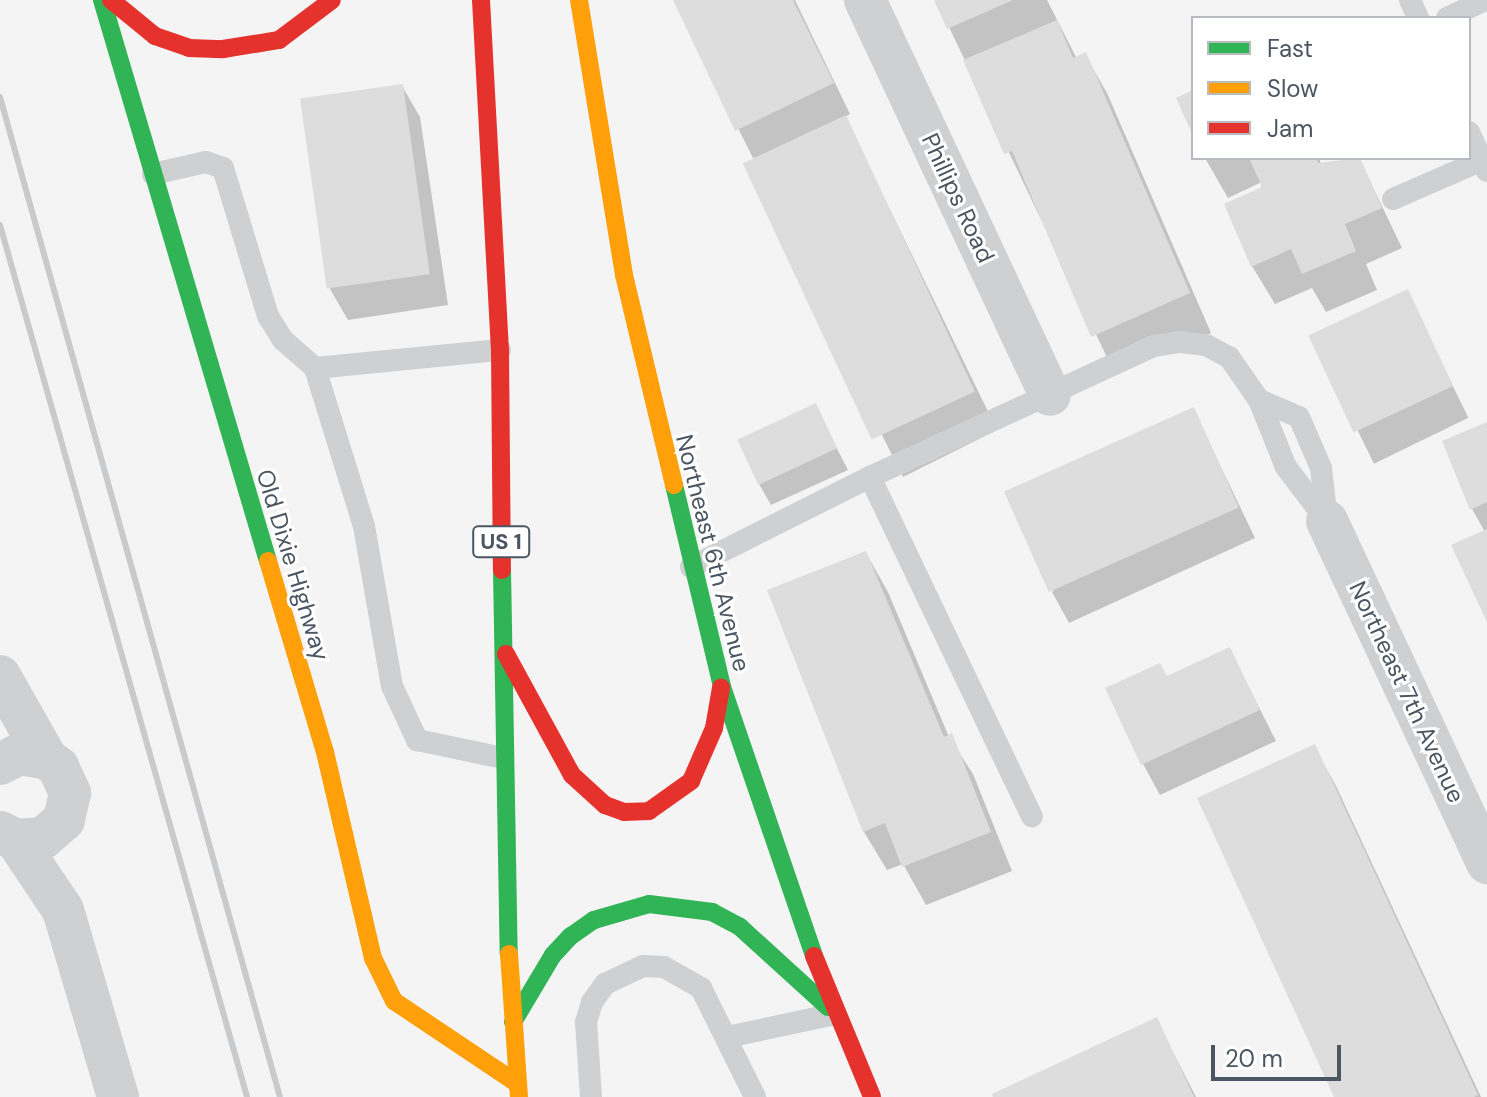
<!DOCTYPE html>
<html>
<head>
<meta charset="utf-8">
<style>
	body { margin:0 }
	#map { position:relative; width:1487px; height:1097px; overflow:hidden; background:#f4f4f4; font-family:"DM Sans",sans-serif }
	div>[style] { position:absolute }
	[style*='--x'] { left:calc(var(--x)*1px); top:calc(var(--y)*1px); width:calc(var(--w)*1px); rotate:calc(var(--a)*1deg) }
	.shadow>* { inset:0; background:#0003; transform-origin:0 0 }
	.building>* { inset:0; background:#ddddde; transform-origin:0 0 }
	.lane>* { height:22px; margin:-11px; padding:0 11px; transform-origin:11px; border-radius:11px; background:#ced0d2 }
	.street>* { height:42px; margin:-21px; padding:0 21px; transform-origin:21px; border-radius:21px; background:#ced0d2 }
	.fast>* { height:18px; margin:-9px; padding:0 9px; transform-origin:9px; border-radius:9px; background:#30b455 }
	.slow>* { height:18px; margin:-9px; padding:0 9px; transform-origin:9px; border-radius:9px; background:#ff9f0a }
	.jam>* { height:18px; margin:-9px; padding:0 9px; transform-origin:9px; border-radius:9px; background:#e5322d }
	.rail>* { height:6px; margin:-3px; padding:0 3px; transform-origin:3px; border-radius:3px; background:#c9cacc }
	span { translate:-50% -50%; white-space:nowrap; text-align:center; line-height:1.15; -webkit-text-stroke:6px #fff; paint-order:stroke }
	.shield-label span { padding:2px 6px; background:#fff; border:2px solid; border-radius:6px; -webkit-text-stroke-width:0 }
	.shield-label { font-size:22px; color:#4a5661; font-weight:700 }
	.street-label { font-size:24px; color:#4a5661 }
	.legend { position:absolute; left:1191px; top:16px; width:280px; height:144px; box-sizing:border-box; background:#fff; border:2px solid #b7bbc0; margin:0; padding:10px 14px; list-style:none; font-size:24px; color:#4a5661 }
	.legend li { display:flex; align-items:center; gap:16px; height:40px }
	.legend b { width:40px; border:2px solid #b7bbc0 }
	.scale { position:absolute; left:1211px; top:1045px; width:130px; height:36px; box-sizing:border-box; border:4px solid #4a5661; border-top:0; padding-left:10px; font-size:24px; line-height:28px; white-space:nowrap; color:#4a5661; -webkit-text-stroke:6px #fff; paint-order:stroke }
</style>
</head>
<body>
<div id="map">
	<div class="shadow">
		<i style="clip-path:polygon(674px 0,795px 0,850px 114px,845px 117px,997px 430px,903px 477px,747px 166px,755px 162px)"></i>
		<i style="clip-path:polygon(936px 0,1047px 0,1077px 59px,1085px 55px,1107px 93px,1211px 333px,1115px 374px)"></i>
		<i style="clip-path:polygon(402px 86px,420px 117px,448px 305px,348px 320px,330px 289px)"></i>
		<i style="clip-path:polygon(1205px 158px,1319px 158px,1321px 164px,1359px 158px,1402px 248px,1366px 264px,1377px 290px,1326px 312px,1312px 288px,1275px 304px,1252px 266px,1262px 182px,1228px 198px)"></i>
		<i style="left:1407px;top:292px;width:140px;height:105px;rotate:64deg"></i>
		<i style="clip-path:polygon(815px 406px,848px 470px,771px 505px,759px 484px)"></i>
		<i style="clip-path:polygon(1193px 409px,1255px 538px,1069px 623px,1052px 592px)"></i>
		<i style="clip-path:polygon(1487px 425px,1487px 617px,1485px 532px,1472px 509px)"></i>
		<i style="clip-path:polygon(866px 553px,888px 592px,949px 737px,973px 774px,1012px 871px,926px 905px,903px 864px,887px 870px,864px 832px,769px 591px)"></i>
		<i style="clip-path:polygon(1230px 650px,1276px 741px,1160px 795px,1143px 764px,1167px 679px)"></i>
		<i style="clip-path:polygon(1314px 747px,1336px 786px,1481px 1097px,1336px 1097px)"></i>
		<i style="clip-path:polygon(1156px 1019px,1196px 1097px,996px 1097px)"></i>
	</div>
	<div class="building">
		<i style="clip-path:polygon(673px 0,793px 0,834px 83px,735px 131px)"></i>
		<i style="clip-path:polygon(934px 0,1013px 0,947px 29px)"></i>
		<i style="clip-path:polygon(1057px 20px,1073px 58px,1086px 52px,1190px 293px,1091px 337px,1012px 151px,1004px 154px,963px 60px)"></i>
		<i style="left:403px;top:84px;width:192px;height:104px;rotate:82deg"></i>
		<i style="clip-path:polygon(1193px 90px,1193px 136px,1176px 98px)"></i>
		<i style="left:846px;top:115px;width:305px;height:114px;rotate:65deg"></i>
		<i style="clip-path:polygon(1249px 158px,1316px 158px,1318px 163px,1360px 158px,1382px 208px,1345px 224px,1356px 251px,1302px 274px,1291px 249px,1251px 267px,1224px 204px,1262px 187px)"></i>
		<i style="left:1408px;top:289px;width:107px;height:110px;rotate:65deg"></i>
		<i style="left:816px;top:403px;width:50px;height:87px;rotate:65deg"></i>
		<i style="left:1194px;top:407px;width:110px;height:208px;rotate:66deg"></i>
		<i style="clip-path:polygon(1487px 422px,1487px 502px,1470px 510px,1442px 441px)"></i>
		<i style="clip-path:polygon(1487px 529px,1487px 622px,1451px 545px)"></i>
		<i style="clip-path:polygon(866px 551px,944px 737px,952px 733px,991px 832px,902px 867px,885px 823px,863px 832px,767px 590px)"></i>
		<i style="clip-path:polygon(1230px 647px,1260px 710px,1141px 765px,1105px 688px,1160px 663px,1167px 676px)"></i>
		<i style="clip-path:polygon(1315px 744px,1478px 1095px,1474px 1097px,1334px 1097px,1197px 798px)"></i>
		<i style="clip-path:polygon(1157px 1017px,1194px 1097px,993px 1097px,992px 1094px)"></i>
	</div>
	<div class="lane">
		<i style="--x:1410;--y:0;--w:20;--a:66"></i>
		<i style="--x:1447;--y:18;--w:42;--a:-25.3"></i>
		<i style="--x:1469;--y:132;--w:43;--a:65.2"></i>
		<i style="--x:153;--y:174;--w:54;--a:-12.8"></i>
		<i style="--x:206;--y:162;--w:18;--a:19"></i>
		<i style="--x:223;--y:168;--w:155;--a:73.1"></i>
		<i style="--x:268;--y:316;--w:28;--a:58"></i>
		<i style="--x:283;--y:340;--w:43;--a:41.2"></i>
		<i style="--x:315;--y:368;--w:165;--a:72.8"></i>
		<i style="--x:364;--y:526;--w:162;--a:80.1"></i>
		<i style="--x:392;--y:686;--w:60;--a:65.2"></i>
		<i style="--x:417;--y:740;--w:88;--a:11.8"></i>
		<i style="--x:1393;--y:199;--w:103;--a:-23.6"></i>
		<i style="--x:315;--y:368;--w:186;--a:-5.6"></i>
		<i style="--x:1259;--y:400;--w:43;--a:23"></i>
		<i style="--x:1299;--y:417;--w:56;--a:66.7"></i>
		<i style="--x:1321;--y:468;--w:53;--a:83.5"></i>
		<i style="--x:870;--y:477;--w:376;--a:64.5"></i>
		<i style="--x:691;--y:567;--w:200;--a:-26.7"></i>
		<i style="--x:870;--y:477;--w:313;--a:-24.8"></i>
		<i style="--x:1154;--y:346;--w:26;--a:-9"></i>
		<i style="--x:1180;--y:342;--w:26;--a:7"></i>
		<i style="--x:1206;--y:345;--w:26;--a:28"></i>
		<i style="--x:1229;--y:357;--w:52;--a:55.1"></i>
		<i style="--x:1259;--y:400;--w:72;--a:68.1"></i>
		<i style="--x:1286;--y:467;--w:68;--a:52.8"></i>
		<i style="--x:727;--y:1037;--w:110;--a:-12"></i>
		<i style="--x:591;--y:1097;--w:75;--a:-93.8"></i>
		<i style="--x:586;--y:1022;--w:21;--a:-73"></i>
		<i style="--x:592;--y:1002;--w:22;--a:-54"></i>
		<i style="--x:605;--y:984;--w:42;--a:-25.3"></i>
		<i style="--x:643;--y:966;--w:21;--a:3"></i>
		<i style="--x:664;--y:967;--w:43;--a:29.6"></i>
		<i style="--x:701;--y:988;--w:122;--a:63.6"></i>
	</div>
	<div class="street">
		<i style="--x:865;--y:0;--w:436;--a:64.9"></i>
		<i style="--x:1327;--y:521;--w:378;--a:64.9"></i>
		<i style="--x:0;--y:676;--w:95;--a:60.5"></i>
		<i style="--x:0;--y:764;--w:22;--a:-27"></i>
		<i style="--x:20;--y:754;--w:27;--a:10"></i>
		<i style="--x:47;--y:759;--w:14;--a:36"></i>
		<i style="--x:58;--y:767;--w:29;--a:65"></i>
		<i style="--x:70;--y:793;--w:28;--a:103"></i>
		<i style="--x:64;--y:820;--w:28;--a:139"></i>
		<i style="--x:43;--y:838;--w:27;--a:176"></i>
		<i style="--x:16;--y:840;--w:18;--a:-153"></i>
		<i style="--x:16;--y:840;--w:84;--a:56.1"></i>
		<i style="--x:63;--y:910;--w:195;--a:73.6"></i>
	</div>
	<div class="fast">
		<i style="--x:102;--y:0;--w:585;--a:73.52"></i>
		<i style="--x:674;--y:485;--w:208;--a:76.6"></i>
		<i style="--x:722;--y:687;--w:284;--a:71.1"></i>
		<i style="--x:502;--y:570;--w:384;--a:89"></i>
		<i style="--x:513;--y:1022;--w:78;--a:-59.2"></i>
		<i style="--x:553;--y:955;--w:26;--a:-47"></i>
		<i style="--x:571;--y:936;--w:28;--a:-35"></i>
		<i style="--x:594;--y:920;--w:57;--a:-16.2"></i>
		<i style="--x:649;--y:904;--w:64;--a:7.2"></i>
		<i style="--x:712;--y:912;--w:32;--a:28"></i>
		<i style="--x:740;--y:927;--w:119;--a:42.3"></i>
	</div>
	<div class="slow">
		<i style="--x:579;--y:0;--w:279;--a:80.7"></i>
		<i style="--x:624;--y:275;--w:216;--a:76.6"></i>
		<i style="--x:268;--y:561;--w:199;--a:73.4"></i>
		<i style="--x:325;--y:752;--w:212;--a:76.9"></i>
		<i style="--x:373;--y:958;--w:48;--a:64"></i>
		<i style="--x:394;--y:1001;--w:149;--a:33.8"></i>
		<i style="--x:509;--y:954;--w:143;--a:86"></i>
	</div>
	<div class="jam">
		<i style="--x:111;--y:0;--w:57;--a:39.3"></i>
		<i style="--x:155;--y:36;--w:36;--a:19"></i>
		<i style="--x:189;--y:48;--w:34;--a:2"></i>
		<i style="--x:223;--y:49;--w:57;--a:-9.1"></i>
		<i style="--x:279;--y:40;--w:66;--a:-37"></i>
		<i style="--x:481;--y:0;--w:351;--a:86.9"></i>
		<i style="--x:500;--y:350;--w:220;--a:89.5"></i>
		<i style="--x:506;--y:654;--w:138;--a:61.4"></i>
		<i style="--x:572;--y:775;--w:45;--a:42.3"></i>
		<i style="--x:605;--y:805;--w:20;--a:20"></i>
		<i style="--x:624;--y:812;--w:25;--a:-2"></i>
		<i style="--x:649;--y:811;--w:52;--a:-35.5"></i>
		<i style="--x:691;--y:781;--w:58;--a:-66.5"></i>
		<i style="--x:714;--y:728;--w:41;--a:-80.1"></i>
		<i style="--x:814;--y:956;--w:152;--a:67.6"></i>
	</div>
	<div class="rail">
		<i style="--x:0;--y:97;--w:1038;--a:74.36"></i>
		<i style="--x:0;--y:225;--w:906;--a:74.18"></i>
	</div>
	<div class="shield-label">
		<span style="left:501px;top:542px">US 1</span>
	</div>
	<div class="street-label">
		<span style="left:958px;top:198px;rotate:65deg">Phillips Road</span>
		<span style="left:713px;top:553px;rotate:76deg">Northeast 6th Avenue</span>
		<span style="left:293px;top:565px;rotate:73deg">Old Dixie Highway</span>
		<span style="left:1407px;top:692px;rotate:65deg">Northeast 7th Avenue</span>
	</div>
	<ul class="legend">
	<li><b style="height:10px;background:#30b455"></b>Fast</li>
	<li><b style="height:10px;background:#ff9f0a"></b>Slow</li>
	<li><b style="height:10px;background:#e5322d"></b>Jam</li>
	</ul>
	<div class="scale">20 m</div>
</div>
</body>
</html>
